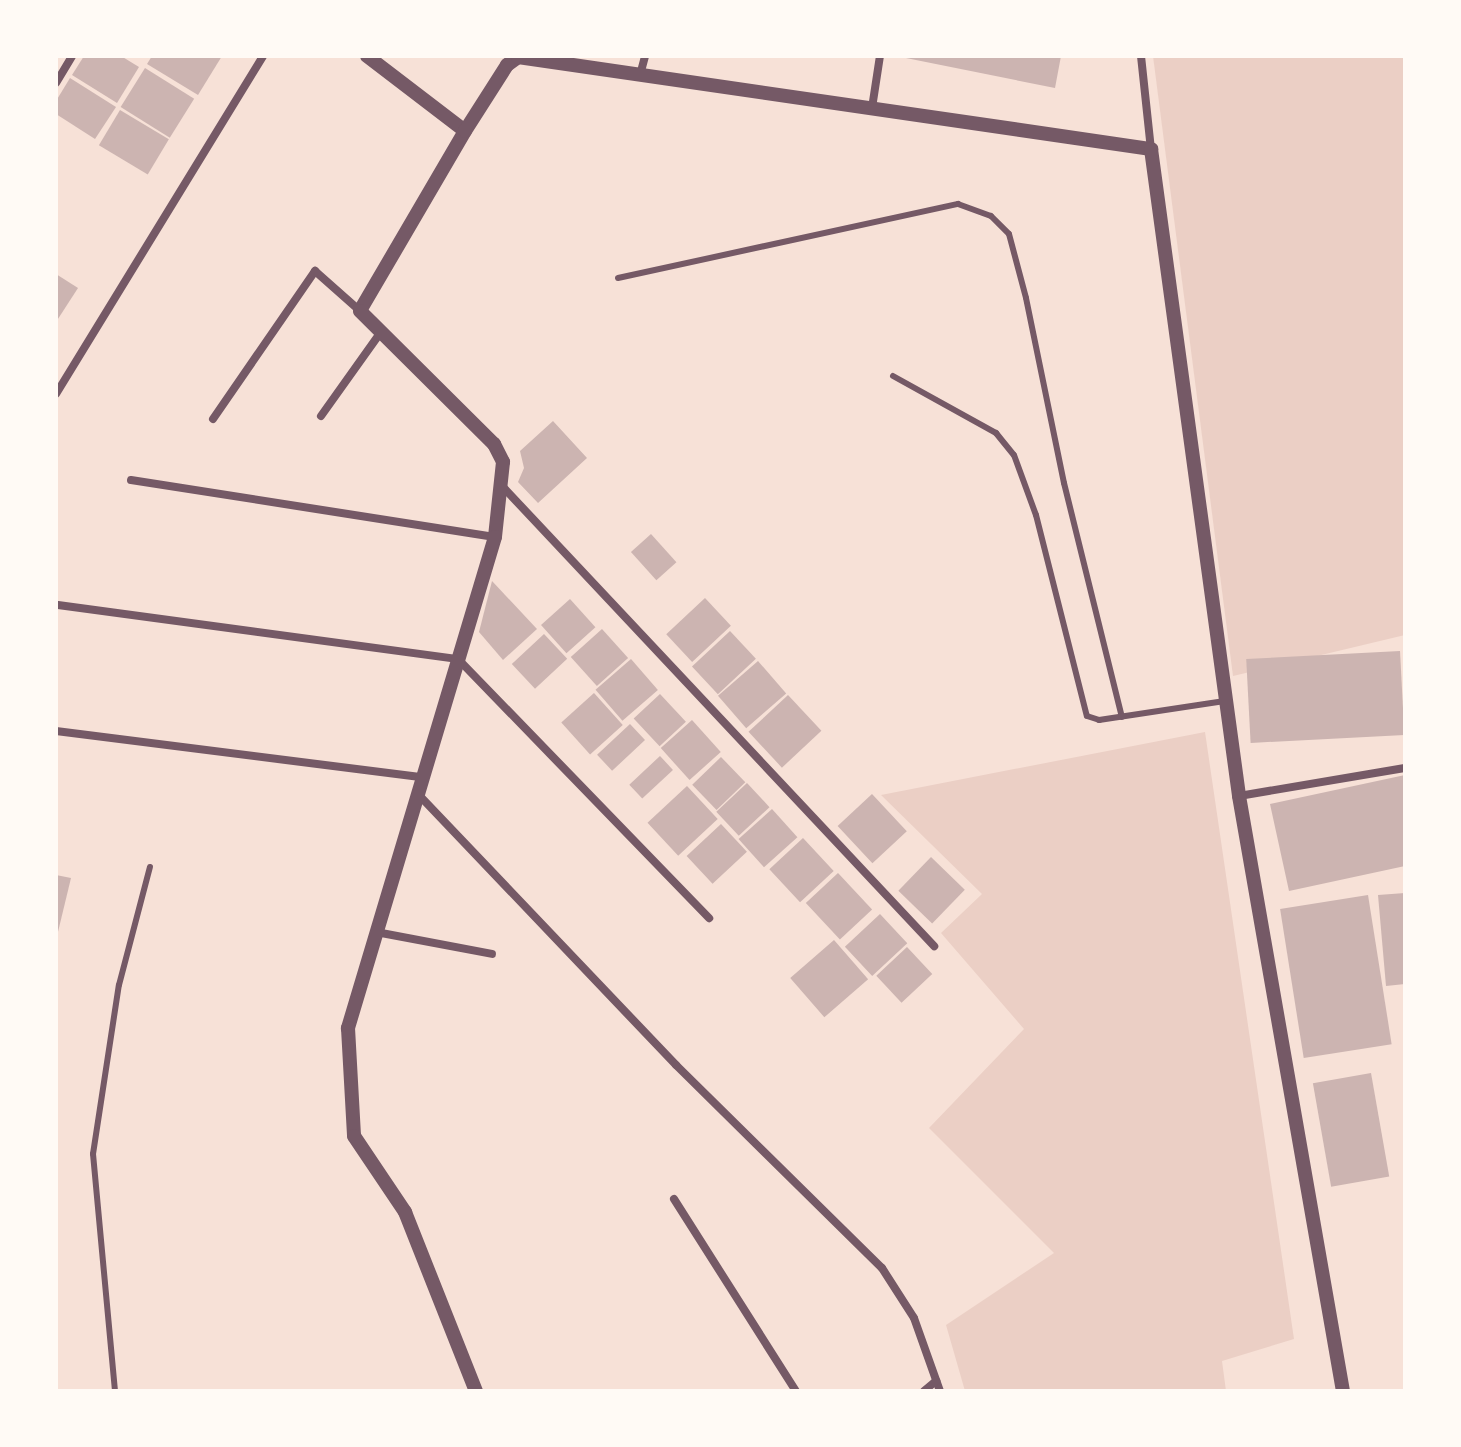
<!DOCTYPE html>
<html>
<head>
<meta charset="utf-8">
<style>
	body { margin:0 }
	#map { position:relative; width:1461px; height:1447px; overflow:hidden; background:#f7e1d7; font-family:Rubik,sans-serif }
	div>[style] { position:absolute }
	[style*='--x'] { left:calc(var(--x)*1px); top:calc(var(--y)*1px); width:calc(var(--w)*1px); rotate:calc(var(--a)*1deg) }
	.green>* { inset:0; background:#ebcfc5 }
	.building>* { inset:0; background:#ccb4b1; transform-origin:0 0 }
	.service>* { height:6px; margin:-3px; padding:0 3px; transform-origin:3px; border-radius:3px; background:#755966 }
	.minor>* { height:8px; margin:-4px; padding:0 4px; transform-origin:4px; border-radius:4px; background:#755966 }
	.tertiary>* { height:14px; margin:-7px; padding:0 7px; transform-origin:7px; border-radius:7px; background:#755966 }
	span { translate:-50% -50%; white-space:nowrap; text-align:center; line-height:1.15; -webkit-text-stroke:6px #fffaf5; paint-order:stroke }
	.frame { position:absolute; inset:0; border:58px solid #fffaf5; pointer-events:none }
</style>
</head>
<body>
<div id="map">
	<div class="green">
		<i style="clip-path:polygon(1153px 56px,1405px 56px,1405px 635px,1233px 676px)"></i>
		<i style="clip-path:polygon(1205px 732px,1294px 1339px,1222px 1361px,1226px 1391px,965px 1391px,946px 1325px,1054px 1253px,929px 1128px,1024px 1029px,941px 933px,982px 894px,881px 795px)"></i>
	</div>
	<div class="building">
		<i style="clip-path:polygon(84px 56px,121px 56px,139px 67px,117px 103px,72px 75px)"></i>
		<i style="clip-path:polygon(152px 56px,222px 56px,198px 95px,147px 64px)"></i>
		<i style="clip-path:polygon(896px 56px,1061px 56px,1055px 88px)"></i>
		<i style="left:145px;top:68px;width:58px;height:46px;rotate:32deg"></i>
		<i style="clip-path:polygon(70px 78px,116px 107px,95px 139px,56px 114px,56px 101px)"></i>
		<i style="left:120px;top:110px;width:57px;height:41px;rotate:31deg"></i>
		<i style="clip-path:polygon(56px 274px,78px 288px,56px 322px)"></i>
		<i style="clip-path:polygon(553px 421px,587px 458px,538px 503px,518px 482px,524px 468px,520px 451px)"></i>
		<i style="left:651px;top:534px;width:38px;height:27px;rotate:48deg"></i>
		<i style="clip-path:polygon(492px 581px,537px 629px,503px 660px,479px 632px)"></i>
		<i style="left:705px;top:598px;width:38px;height:53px;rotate:47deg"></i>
		<i style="left:570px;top:599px;width:38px;height:39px;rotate:48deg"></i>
		<i style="left:602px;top:629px;width:39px;height:42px;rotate:48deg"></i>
		<i style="left:730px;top:631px;width:38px;height:52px;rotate:47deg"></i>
		<i style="left:544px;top:634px;width:34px;height:44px;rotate:47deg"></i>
		<i style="left:1400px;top:651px;width:84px;height:154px;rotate:87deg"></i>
		<i style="left:631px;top:659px;width:41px;height:47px;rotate:49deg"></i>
		<i style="left:758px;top:661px;width:43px;height:53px;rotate:49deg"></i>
		<i style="left:594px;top:693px;width:43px;height:44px;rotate:48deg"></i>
		<i style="left:660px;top:694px;width:38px;height:36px;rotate:47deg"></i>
		<i style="left:788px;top:695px;width:49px;height:54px;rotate:47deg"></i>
		<i style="left:692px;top:720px;width:43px;height:42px;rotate:48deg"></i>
		<i style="left:630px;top:724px;width:22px;height:45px;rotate:47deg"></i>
		<i style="left:660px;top:756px;width:19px;height:42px;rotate:47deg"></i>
		<i style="left:721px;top:757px;width:35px;height:40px;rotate:46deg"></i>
		<i style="clip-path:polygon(1405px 775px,1405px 866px,1289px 891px,1270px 804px)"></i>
		<i style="left:747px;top:783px;width:33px;height:42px;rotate:47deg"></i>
		<i style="left:687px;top:786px;width:45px;height:54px;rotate:47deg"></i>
		<i style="left:872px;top:794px;width:51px;height:47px;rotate:47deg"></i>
		<i style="left:772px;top:809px;width:38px;height:45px;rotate:48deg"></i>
		<i style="left:721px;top:824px;width:38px;height:47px;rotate:47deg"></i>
		<i style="left:803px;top:838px;width:45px;height:46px;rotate:47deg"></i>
		<i style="left:931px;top:857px;width:47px;height:47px;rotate:44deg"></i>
		<i style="left:838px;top:873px;width:50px;height:44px;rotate:47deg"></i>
		<i style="clip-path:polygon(56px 875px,71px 878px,57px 936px,56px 936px)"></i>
		<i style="clip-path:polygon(1405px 893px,1405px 984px,1386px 986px,1378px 895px)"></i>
		<i style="left:1368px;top:895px;width:151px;height:89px;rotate:81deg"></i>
		<i style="left:880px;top:914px;width:40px;height:48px;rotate:47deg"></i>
		<i style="left:834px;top:940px;width:52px;height:58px;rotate:49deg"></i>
		<i style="left:907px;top:947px;width:37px;height:42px;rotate:47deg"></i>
		<i style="left:1371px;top:1073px;width:105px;height:59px;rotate:80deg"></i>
	</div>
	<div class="service">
		<i style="--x:618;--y:278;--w:348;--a:-12.3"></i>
		<i style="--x:958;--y:204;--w:35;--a:20"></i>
		<i style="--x:991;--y:216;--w:25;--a:45"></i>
		<i style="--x:1009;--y:234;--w:66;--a:75.1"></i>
		<i style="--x:1026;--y:298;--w:189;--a:78.4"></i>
		<i style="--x:1064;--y:483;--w:241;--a:76.1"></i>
		<i style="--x:893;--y:376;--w:118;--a:29"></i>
		<i style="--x:996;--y:433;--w:28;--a:51"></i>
		<i style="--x:1014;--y:455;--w:64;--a:69.9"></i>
		<i style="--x:1036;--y:515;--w:207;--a:75.8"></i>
		<i style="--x:1087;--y:716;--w:13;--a:18"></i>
		<i style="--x:1099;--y:720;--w:127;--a:-8.6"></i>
		<i style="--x:115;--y:1391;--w:238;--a:-95.3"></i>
		<i style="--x:93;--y:1154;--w:171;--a:-81.3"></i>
		<i style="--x:119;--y:985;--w:122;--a:-75.3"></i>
	</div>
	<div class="minor">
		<i style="--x:1141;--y:56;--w:94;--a:83.9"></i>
		<i style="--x:640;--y:75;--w:20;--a:-75"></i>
		<i style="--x:56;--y:83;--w:31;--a:-59"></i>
		<i style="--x:872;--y:108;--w:53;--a:-81.3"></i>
		<i style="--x:56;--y:394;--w:396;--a:-58.5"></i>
		<i style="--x:321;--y:416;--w:103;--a:-54.5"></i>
		<i style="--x:213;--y:419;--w:180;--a:-55.4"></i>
		<i style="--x:315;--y:271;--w:60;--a:41.6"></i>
		<i style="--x:131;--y:480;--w:368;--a:8.9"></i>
		<i style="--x:503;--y:487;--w:630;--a:46.8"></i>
		<i style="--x:58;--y:605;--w:404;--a:7.7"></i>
		<i style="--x:458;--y:659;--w:361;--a:45.9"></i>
		<i style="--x:56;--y:731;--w:369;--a:7.2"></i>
		<i style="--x:417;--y:793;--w:376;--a:46.4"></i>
		<i style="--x:676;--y:1065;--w:289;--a:44.6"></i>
		<i style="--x:882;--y:1268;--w:59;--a:57.4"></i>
		<i style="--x:914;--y:1318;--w:77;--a:70.4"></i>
		<i style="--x:1239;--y:796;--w:168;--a:-9.6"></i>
		<i style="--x:376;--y:932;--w:118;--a:10.7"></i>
		<i style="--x:674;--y:1199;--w:227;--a:57.6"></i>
		<i style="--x:924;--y:1391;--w:16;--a:-40"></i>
	</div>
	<div class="tertiary">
		<i style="--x:367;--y:56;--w:123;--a:37.4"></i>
		<i style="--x:465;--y:131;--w:208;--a:120.3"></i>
		<i style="--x:360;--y:311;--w:189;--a:44.8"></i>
		<i style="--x:494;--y:444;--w:20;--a:63"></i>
		<i style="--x:503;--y:462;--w:75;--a:96.1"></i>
		<i style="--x:495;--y:537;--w:513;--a:106.67"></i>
		<i style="--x:348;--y:1028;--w:108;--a:86.8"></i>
		<i style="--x:354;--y:1136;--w:92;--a:56.1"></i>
		<i style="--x:405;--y:1212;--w:193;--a:68.4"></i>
		<i style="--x:465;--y:131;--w:78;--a:-57.5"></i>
		<i style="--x:507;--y:65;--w:14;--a:-36"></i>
		<i style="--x:518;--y:57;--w:640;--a:8.27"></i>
		<i style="--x:1151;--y:149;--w:653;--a:82.25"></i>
		<i style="--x:1239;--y:796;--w:604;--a:80.09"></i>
	</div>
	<div class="frame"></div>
</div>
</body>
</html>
